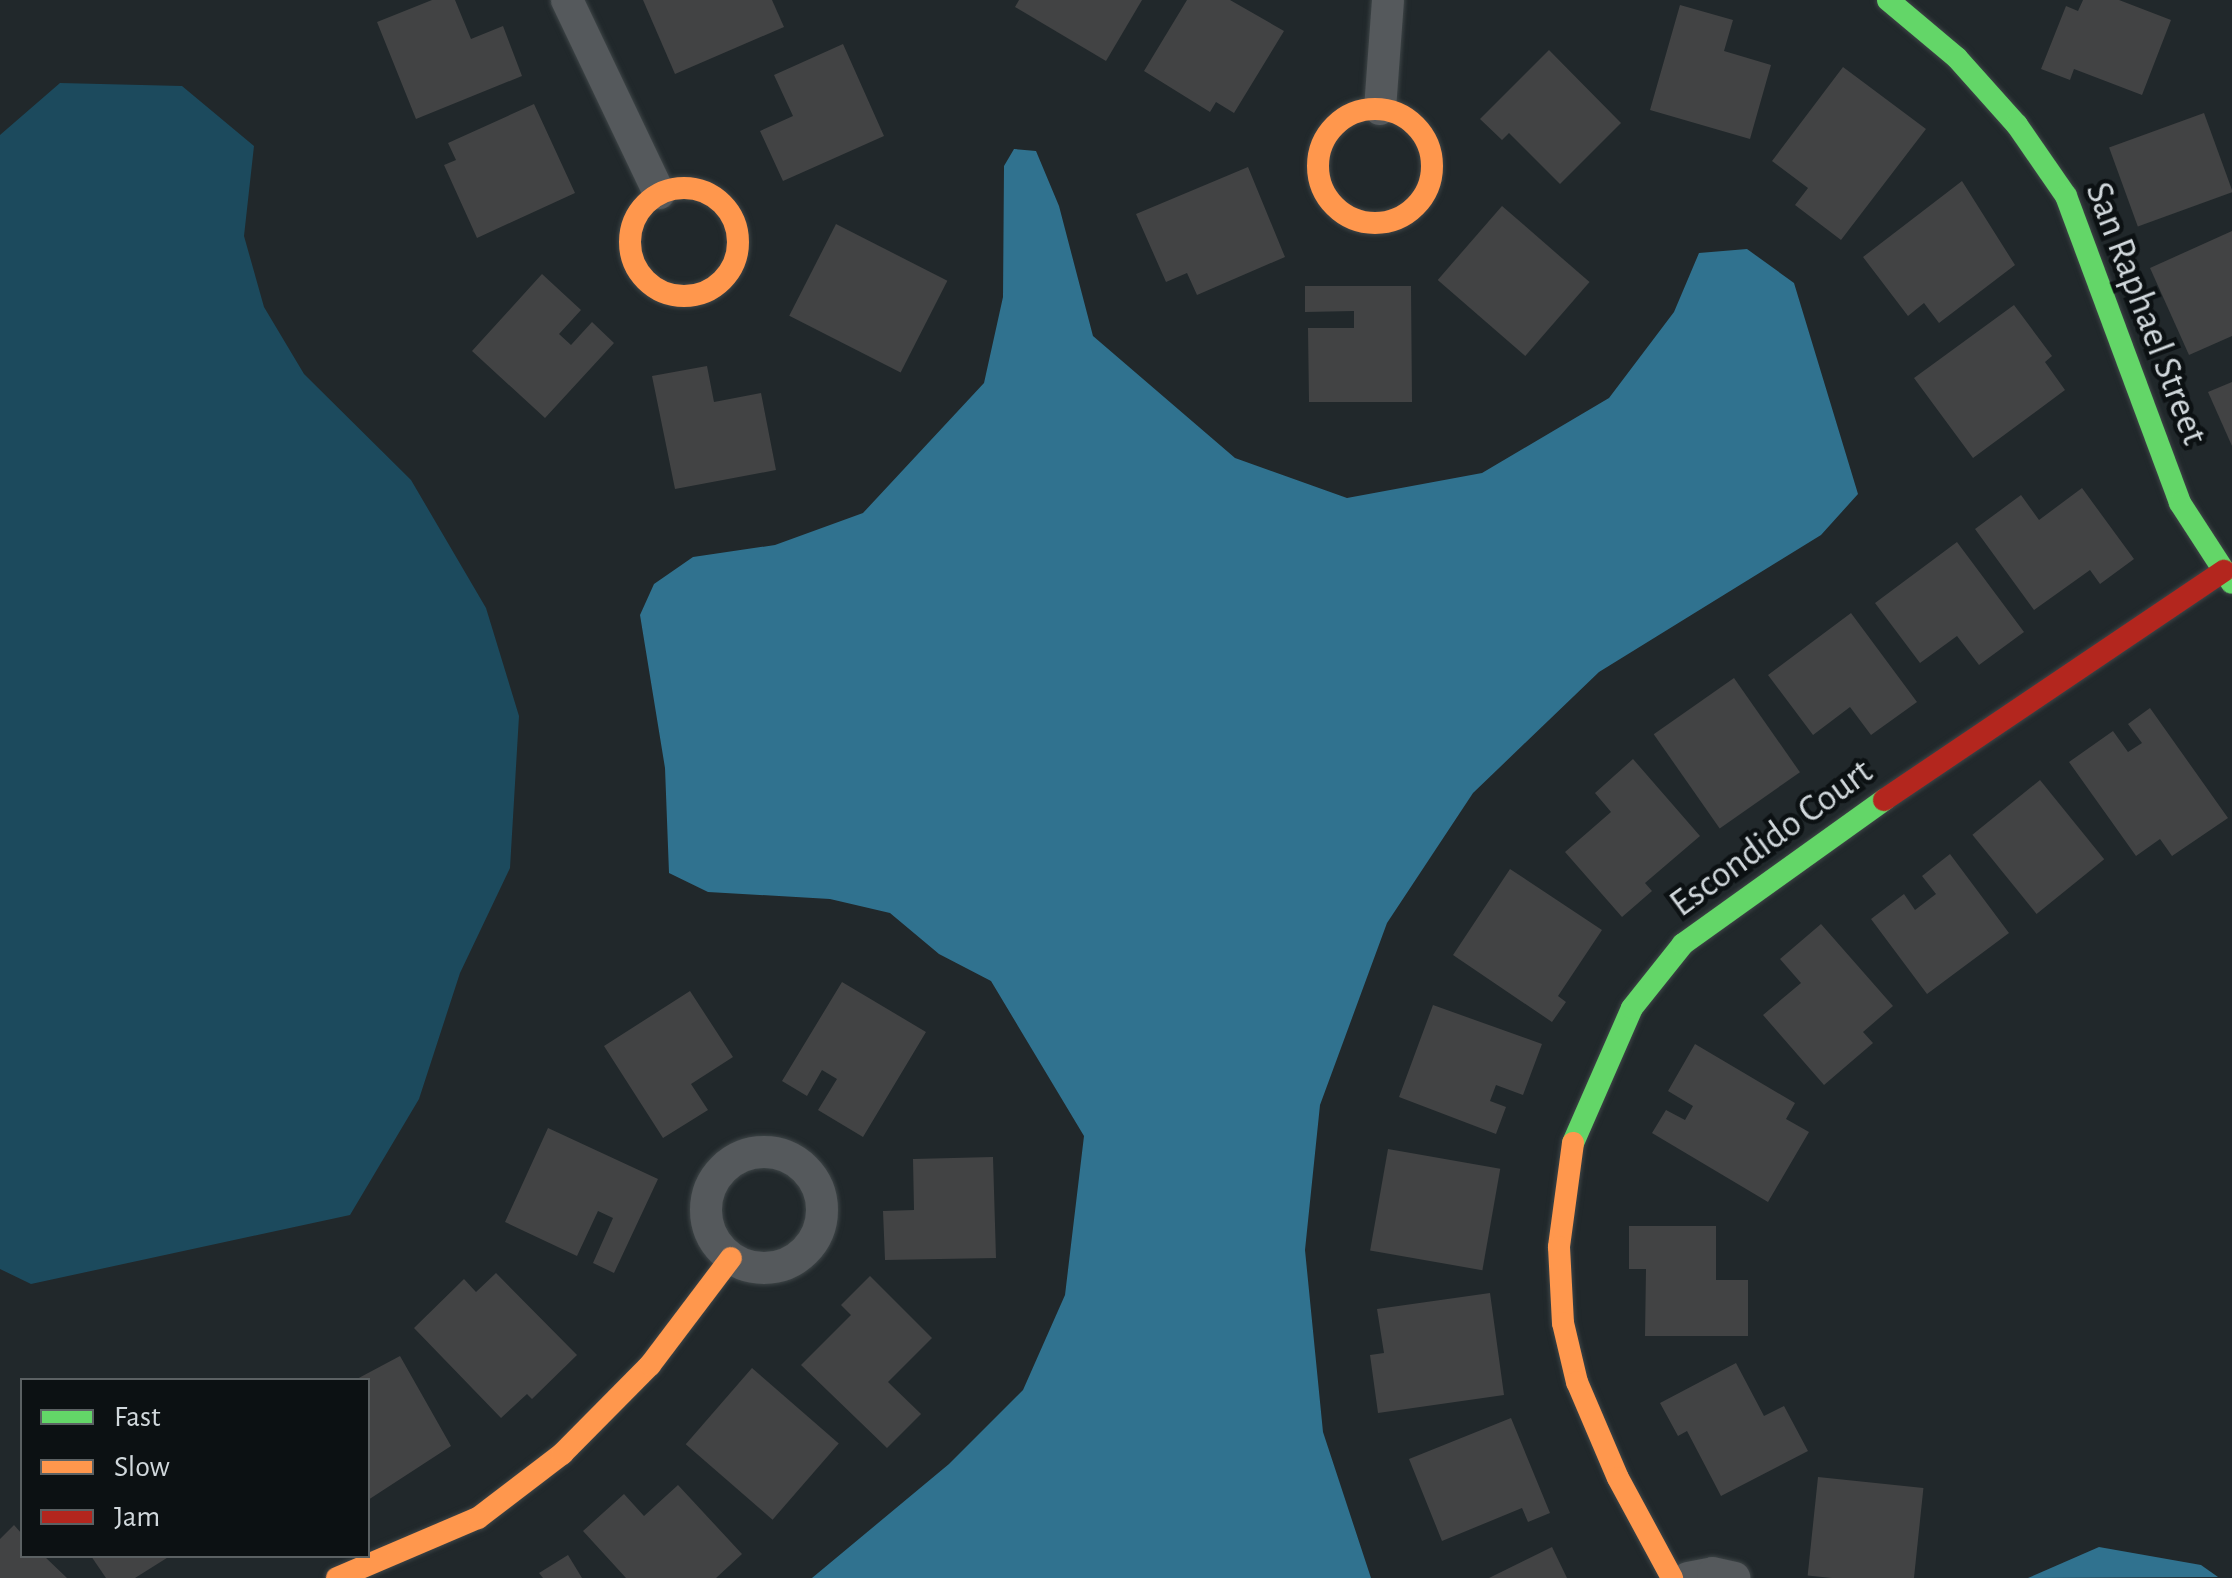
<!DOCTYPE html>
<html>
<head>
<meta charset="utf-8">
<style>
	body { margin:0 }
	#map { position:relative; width:2232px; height:1578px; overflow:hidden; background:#21282b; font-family:"Alegreya Sans",sans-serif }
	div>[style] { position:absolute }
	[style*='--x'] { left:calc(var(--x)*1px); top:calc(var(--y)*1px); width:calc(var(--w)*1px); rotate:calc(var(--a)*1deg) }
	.green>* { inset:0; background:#1c4a5d }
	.water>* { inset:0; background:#30728f }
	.building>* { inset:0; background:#424344; transform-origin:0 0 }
	.roads { filter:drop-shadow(0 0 2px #3e4547) drop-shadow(0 0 2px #3e4547) }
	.street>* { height:32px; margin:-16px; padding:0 16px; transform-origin:16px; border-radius:16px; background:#55595c }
	.street>.ring { margin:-16px; padding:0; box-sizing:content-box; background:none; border:32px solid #55595c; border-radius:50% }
	.fast>* { height:22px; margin:-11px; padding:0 11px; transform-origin:11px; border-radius:11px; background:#63d668 }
	.slow>* { height:22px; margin:-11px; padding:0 11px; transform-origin:11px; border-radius:11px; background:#ff974d }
	.slow>.ring { margin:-11px; padding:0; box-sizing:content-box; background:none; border:22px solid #ff974d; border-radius:50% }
	.jam>* { height:22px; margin:-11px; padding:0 11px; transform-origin:11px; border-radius:11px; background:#b3261e }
	span { translate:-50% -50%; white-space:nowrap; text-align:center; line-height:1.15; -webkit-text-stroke:9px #0c1113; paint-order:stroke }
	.street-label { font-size:38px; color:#d1d8dc }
	.legend { position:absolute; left:20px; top:1378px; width:350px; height:180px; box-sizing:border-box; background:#0c1113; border:2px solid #5b6163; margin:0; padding:12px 18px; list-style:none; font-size:30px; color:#d1d8dc }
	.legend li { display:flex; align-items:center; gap:20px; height:50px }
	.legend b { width:50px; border:2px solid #5b6163 }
</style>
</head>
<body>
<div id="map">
	<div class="green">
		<i style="clip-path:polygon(60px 83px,182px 86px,254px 146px,244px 236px,264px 307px,304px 374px,411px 480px,486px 608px,519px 716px,510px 868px,460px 973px,419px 1099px,350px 1215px,31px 1284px,0 1269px,0 135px)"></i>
	</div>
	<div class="water">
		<i style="clip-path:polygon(1014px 149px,1036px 151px,1059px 206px,1093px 336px,1235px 458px,1347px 498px,1482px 473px,1609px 398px,1674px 312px,1699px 253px,1747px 249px,1794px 283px,1858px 494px,1821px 535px,1599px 672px,1473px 793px,1387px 923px,1320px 1105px,1305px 1250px,1323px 1432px,1371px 1578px,812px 1578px,949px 1464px,1023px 1390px,1065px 1295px,1084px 1136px,991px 981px,939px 954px,890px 913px,830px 899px,708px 892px,669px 873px,665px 768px,640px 615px,654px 584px,693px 557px,775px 545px,863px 513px,984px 383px,1003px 297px,1004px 166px)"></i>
		<i style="clip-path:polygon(2099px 1547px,2201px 1565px,2218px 1577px,2028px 1578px)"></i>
	</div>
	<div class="building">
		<i style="clip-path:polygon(432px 0,455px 0,471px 39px,503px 26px,522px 76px,416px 119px,377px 22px)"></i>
		<i style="clip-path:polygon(643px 0,772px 0,784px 27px,675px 74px)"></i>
		<i style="clip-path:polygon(1019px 0,1142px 0,1106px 61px,1015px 7px)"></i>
		<i style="clip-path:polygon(1187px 0,1230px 0,1284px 31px,1234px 113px,1216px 102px,1210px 112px,1144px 71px)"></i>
		<i style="clip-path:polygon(2083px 0,2119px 0,2171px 20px,2142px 95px,2074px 69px,2070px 80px,2041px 69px,2066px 6px,2078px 11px)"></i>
		<i style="clip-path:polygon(1680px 5px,1733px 20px,1724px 51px,1771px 65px,1750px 139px,1650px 110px)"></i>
		<i style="clip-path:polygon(843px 44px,884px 136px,783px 181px,760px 131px,793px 116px,774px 75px)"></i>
		<i style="clip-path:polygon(1549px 50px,1621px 123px,1560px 184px,1509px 133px,1502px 140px,1480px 119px)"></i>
		<i style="clip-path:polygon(1843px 67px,1926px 129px,1841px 240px,1795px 205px,1808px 188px,1772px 161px)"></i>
		<i style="clip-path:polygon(534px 104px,575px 193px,477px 238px,444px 165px,456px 160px,448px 143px)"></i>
		<i style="left:2204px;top:113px;width:84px;height:101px;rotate:70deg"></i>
		<i style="clip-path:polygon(1248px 167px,1285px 257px,1197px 295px,1187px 273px,1166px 282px,1136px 214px)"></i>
		<i style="clip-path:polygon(1962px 181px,2015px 265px,1939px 323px,1924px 303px,1908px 316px,1863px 257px)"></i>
		<i style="left:1502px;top:206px;width:116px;height:98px;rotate:41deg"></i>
		<i style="left:836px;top:224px;width:125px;height:103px;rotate:27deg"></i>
		<i style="clip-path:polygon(2232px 231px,2232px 336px,2189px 355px,2150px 268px)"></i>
		<i style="clip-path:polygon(542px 274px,581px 310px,559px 334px,571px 345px,592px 322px,614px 343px,545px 418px,472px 351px)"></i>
		<i style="clip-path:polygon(1305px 286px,1411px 286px,1412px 402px,1309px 402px,1308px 328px,1354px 328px,1354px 311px,1305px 312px)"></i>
		<i style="clip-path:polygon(2014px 305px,2052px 356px,2045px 362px,2065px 390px,1973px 458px,1914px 378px)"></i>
		<i style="clip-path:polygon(707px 366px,714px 402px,761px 393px,776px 470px,675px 489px,652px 376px)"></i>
		<i style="clip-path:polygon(2232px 382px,2232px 446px,2208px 392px)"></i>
		<i style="clip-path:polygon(2082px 488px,2134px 559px,2100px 584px,2090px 570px,2034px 610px,1975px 529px,2021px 495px,2039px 520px)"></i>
		<i style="clip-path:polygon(1957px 542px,2024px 632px,1979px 665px,1957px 636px,1920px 663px,1875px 603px)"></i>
		<i style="clip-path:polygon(1851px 613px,1917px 702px,1871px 735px,1850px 707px,1813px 735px,1768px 675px)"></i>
		<i style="left:1734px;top:678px;width:115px;height:98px;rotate:55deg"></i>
		<i style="clip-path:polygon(2150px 708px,2228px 818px,2172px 856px,2160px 839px,2136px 856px,2069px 762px,2113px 731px,2128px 752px,2142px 743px,2128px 724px)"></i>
		<i style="clip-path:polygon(1633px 759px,1700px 836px,1645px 883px,1652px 891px,1622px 917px,1565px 852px,1611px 812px,1595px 793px)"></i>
		<i style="left:2040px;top:780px;width:102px;height:87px;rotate:51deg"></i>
		<i style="clip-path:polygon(1950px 854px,2009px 933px,1927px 994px,1871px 919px,1904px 894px,1915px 910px,1936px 894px,1922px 876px)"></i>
		<i style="clip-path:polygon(1510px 869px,1602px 930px,1558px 996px,1566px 1002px,1552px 1022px,1453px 955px)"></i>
		<i style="clip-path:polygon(1821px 924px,1893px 1006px,1863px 1032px,1873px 1043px,1824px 1085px,1763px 1015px,1801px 983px,1780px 959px)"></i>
		<i style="clip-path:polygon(842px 982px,926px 1032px,863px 1137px,818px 1110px,837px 1079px,822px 1070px,807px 1096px,782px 1081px)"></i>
		<i style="clip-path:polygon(690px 991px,733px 1057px,691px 1084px,708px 1110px,663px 1138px,604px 1046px)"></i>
		<i style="clip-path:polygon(1433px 1005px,1542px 1044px,1523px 1095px,1496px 1085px,1490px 1101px,1506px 1107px,1496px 1134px,1399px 1097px)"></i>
		<i style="clip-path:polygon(1695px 1044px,1795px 1103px,1786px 1119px,1809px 1132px,1768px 1202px,1652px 1133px,1666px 1110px,1685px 1120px,1693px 1106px,1668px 1091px)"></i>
		<i style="clip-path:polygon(548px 1128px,658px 1179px,614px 1273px,593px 1263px,613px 1218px,598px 1211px,577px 1256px,505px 1222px)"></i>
		<i style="left:1388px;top:1149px;width:114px;height:103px;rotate:10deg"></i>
		<i style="clip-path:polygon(993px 1157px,996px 1258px,885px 1260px,883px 1211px,914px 1210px,913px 1159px)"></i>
		<i style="clip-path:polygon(1629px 1226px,1716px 1226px,1716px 1280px,1748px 1280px,1748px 1336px,1645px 1336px,1646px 1269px,1629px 1269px)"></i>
		<i style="clip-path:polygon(496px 1273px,577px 1355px,532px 1399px,527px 1394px,501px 1418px,414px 1328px,464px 1279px,476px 1292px)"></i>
		<i style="clip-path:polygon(870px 1276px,932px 1338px,888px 1382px,921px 1414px,887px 1448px,801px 1365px,851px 1315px,841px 1305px)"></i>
		<i style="clip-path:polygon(1490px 1293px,1504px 1395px,1378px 1413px,1370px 1355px,1384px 1353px,1377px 1309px)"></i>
		<i style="clip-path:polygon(400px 1356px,451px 1446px,368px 1500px,368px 1380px,355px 1380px)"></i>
		<i style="clip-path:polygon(1736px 1363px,1764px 1416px,1784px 1406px,1808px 1451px,1721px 1496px,1687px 1431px,1678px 1436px,1660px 1403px)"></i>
		<i style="left:752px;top:1368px;width:115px;height:101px;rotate:41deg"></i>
		<i style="clip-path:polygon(1511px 1418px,1550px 1513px,1528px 1522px,1522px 1508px,1442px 1541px,1409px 1459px)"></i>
		<i style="left:1818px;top:1477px;width:106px;height:99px;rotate:6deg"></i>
		<i style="clip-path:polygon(678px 1485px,742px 1554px,716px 1578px,626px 1578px,583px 1531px,624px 1494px,644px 1516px)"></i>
		<i style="clip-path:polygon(14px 1525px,22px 1534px,22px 1556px,44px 1556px,67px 1578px,0 1578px,0 1539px)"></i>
		<i style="clip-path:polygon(1552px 1547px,1567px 1578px,1489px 1578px)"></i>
		<i style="clip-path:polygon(568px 1555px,582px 1578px,543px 1578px,539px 1573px)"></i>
		<i style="clip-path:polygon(91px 1556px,170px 1556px,135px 1578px,106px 1578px)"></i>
	</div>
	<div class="roads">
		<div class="street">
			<i style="--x:567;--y:0;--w:214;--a:64.5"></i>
			<i style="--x:1380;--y:109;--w:109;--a:-85.8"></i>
			<i class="ring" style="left:706px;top:1152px;width:84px;height:84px"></i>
			<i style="--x:1688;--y:1578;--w:25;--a:-11"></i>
			<i style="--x:1713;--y:1573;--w:22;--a:13"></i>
		</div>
		<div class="fast">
			<i style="--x:1888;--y:0;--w:90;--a:40"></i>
			<i style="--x:1957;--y:58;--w:90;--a:48.2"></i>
			<i style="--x:2017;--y:125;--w:86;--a:55.4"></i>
			<i style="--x:2066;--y:196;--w:327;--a:69.6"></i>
			<i style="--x:2180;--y:503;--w:95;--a:57"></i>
			<i style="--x:1573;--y:1143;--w:147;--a:-66.4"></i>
			<i style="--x:1632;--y:1008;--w:82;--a:-51.4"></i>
			<i style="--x:1683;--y:944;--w:247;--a:-35.6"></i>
		</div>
		<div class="slow">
			<i class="ring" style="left:1318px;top:109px;width:92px;height:92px"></i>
			<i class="ring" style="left:630px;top:188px;width:86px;height:86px"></i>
			<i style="--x:1573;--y:1143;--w:105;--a:97.7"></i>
			<i style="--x:1559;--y:1247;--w:76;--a:87"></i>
			<i style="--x:1563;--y:1323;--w:61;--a:76.7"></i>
			<i style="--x:1577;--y:1382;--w:104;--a:66.9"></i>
			<i style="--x:1618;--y:1478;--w:114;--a:61.6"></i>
			<i style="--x:337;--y:1578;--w:153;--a:-23.1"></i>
			<i style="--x:478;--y:1518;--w:106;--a:-37.3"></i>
			<i style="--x:562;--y:1454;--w:125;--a:-45.3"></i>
			<i style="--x:650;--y:1365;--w:134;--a:-52.9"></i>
		</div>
		<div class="jam">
			<i style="--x:1884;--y:800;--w:410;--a:-34"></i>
		</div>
	</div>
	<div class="street-label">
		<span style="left:2145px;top:314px;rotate:69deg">San Raphael Street</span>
		<span style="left:1772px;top:839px;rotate:-36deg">Escondido Court</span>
	</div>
	<ul class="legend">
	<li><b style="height:12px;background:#63d668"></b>Fast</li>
	<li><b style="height:12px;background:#ff974d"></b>Slow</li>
	<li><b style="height:12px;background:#b3261e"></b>Jam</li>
	</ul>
</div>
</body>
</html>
